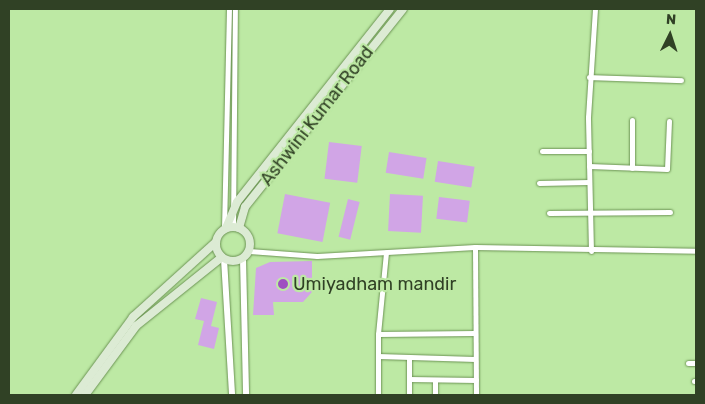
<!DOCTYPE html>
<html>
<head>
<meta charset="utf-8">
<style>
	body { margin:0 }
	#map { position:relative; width:705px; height:404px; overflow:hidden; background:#bde9a4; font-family:Rubik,sans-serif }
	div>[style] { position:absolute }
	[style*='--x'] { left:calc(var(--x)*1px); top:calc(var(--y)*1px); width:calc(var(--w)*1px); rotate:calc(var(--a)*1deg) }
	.building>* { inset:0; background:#d1a5e6; transform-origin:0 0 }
	.roads { filter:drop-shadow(0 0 1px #6c9454) drop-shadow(0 0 1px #6c9454) }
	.minor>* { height:5px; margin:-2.5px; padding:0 2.5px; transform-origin:2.5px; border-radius:2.5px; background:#fff }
	.tertiary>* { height:6px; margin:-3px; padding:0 3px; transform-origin:3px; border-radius:3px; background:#fff }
	.secondary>* { height:8px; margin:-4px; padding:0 4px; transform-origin:4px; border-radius:4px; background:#dcebd4 }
	.secondary>.ring { margin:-4px; padding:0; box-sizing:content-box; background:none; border:8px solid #dcebd4; border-radius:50% }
	.dots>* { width:14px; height:14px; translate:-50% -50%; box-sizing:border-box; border:2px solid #bde9a4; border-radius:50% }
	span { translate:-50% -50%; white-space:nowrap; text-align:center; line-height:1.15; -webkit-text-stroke:4.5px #bde9a4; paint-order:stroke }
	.street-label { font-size:18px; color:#304125 }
	.poi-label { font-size:18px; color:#304125 }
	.left { translate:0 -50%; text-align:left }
	.frame { position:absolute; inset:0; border:10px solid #304125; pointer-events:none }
	.north { position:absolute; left:645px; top:10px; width:50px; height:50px; -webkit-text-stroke:4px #bde9a4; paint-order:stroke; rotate:4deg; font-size:14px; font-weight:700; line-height:20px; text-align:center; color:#304125 }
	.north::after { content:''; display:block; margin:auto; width:18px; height:22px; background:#304125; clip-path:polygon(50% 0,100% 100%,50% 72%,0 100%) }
</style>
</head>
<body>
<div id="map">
	<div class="building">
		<i style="left:329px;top:142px;width:33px;height:37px;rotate:7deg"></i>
		<i style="left:389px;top:152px;width:38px;height:21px;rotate:9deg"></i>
		<i style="left:438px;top:161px;width:37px;height:21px;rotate:9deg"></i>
		<i style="left:285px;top:194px;width:46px;height:40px;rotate:11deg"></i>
		<i style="left:390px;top:194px;width:33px;height:37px;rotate:3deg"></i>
		<i style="left:439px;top:197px;width:31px;height:22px;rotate:7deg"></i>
		<i style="left:348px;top:199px;width:12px;height:39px;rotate:14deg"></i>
		<i style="clip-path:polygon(312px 261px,312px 292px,303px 302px,273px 302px,274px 315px,253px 315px,256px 268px,270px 262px)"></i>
		<i style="clip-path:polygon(201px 298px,217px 302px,211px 326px,219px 328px,214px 349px,198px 345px,204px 321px,195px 319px)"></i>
	</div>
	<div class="roads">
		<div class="minor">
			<i style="--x:589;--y:77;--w:92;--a:1.9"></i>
			<i style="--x:542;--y:151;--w:47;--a:0"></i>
			<i style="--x:589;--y:166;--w:78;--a:2.2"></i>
			<i style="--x:667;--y:169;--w:48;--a:-87.6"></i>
			<i style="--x:632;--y:168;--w:48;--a:-90"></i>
			<i style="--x:539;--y:183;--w:50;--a:-1.1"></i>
			<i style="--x:549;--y:213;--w:121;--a:-0.5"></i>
			<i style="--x:233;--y:227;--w:218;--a:-89.5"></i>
			<i style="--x:224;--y:229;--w:220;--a:-88.7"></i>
			<i style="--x:475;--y:247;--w:148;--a:89.6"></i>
			<i style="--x:249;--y:251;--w:68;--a:4.2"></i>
			<i style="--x:317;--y:256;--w:158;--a:-3.3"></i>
			<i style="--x:475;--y:247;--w:221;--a:1"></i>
			<i style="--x:591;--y:251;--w:134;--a:-91.3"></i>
			<i style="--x:588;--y:117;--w:108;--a:-86.3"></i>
			<i style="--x:378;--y:334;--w:82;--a:-84.4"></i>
			<i style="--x:378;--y:356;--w:97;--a:1.8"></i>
			<i style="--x:688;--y:363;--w:8;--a:0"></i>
			<i style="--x:409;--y:379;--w:67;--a:0.9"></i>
			<i style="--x:435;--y:380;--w:15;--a:90"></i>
			<i style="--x:694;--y:381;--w:2;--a:0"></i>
			<i style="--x:378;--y:395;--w:61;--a:-90"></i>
			<i style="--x:378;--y:334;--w:97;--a:-0.6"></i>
			<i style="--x:409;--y:395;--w:38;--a:-90"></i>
		</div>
		<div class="tertiary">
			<i style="--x:224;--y:259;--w:136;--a:86.6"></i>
			<i style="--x:243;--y:259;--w:136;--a:88.7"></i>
		</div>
		<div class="secondary">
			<i class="ring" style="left:216px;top:227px;width:26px;height:26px"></i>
			<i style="--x:226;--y:228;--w:28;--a:-67"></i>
			<i style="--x:237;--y:202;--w:246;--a:-51.6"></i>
			<i style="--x:239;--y:228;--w:22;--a:-74"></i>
			<i style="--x:245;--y:207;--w:253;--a:-51.4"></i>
			<i style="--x:76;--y:395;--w:97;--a:-53.8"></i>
			<i style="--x:133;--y:317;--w:110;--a:-42.1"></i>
			<i style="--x:85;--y:395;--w:86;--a:-53.5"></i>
			<i style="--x:136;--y:326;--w:110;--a:-38.7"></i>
		</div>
	</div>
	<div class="dots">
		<i style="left:283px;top:284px;background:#9f50c1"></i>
	</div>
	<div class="street-label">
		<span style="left:317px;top:116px;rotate:-52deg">Ashwini Kumar Road</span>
	</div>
	<div class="poi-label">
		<span class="left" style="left:293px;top:284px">Umiyadham mandir</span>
	</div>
	<div class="frame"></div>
	<div class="north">N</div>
</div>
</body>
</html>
